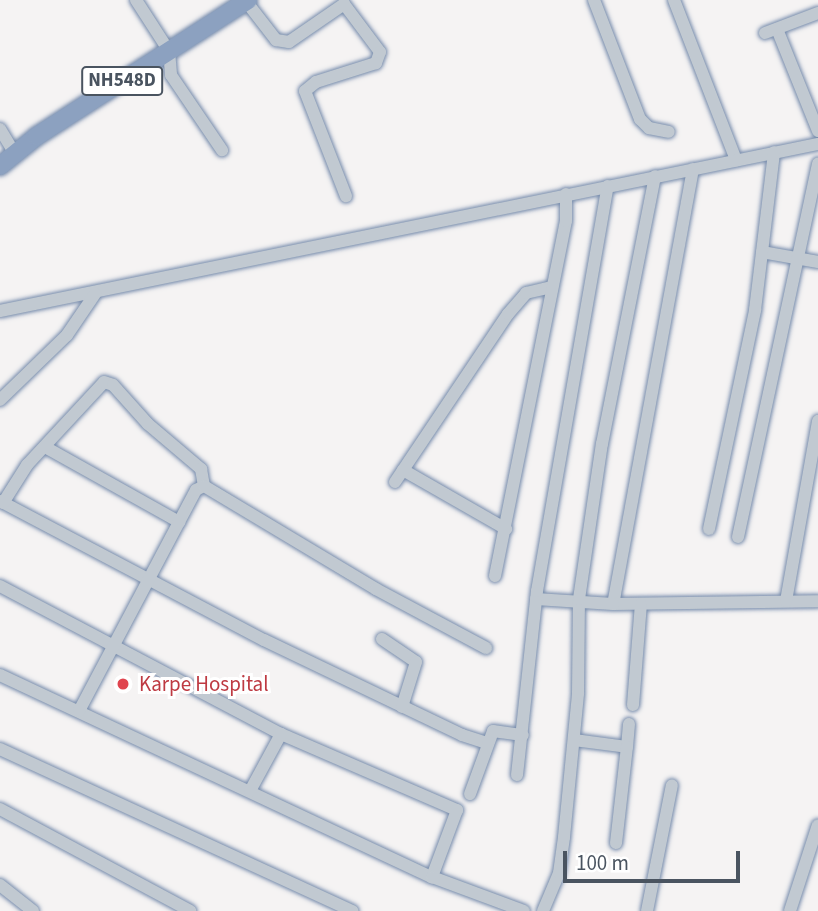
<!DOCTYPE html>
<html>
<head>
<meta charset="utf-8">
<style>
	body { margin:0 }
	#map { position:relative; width:818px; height:911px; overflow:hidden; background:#f5f3f3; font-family:"Source Sans 3",sans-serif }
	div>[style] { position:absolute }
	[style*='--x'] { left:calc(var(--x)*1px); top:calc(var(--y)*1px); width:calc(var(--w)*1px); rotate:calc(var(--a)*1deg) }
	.roads { filter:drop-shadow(0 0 2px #778cac) drop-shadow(0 0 2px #778cac) }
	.minor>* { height:12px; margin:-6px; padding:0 6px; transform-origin:6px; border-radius:6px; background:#c1c9d1 }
	.highway>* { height:18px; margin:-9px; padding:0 9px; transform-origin:9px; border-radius:9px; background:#8ca1c0 }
	.dots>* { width:19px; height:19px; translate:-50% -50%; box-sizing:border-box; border:4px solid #fff; border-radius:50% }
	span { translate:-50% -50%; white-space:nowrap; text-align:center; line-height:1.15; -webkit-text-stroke:6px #fff; paint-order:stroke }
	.shield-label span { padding:2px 5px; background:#fff; border:2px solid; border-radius:5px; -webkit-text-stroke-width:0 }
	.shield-label { font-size:19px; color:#4a5460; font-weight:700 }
	.health-label { font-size:21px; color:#be3a42 }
	.left { translate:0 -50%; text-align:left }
	.scale { position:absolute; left:563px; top:851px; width:177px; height:32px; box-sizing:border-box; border:4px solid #4a5460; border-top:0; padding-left:9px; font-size:21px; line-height:24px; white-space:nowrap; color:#4a5460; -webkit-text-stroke:5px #fff; paint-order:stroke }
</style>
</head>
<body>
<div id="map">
	<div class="roads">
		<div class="minor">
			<i style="--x:136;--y:0;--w:61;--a:57.1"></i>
			<i style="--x:169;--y:51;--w:24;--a:85"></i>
			<i style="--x:171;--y:75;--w:91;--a:55.8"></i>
			<i style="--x:245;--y:0;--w:51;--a:52.2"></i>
			<i style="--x:276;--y:40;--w:13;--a:9"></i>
			<i style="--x:289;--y:42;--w:67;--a:-34.6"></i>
			<i style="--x:344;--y:4;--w:60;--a:53.1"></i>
			<i style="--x:380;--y:52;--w:12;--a:110"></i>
			<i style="--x:376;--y:63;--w:63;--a:162.4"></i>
			<i style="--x:316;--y:82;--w:14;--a:141"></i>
			<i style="--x:305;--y:91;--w:113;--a:68.7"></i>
			<i style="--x:594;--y:0;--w:128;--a:68.9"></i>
			<i style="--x:640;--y:119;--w:13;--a:45"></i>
			<i style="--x:649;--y:128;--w:20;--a:11"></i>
			<i style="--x:674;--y:0;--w:172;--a:68.8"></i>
			<i style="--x:777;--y:29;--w:110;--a:68.1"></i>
			<i style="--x:765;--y:33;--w:57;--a:-20.7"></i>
			<i style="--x:0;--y:129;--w:29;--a:59"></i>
			<i style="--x:693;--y:169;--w:442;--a:100.4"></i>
			<i style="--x:613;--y:604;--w:205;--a:-0.8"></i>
			<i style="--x:762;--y:252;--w:57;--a:10.1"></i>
			<i style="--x:0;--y:311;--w:835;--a:-11.54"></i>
			<i style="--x:0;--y:400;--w:93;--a:-44.1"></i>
			<i style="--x:67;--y:335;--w:50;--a:-55.7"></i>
			<i style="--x:45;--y:447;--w:154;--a:29.2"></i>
			<i style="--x:403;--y:470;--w:119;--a:29.8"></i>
			<i style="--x:395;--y:482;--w:202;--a:-56.1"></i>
			<i style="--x:508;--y:314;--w:28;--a:-49"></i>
			<i style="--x:526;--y:293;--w:27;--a:-13"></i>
			<i style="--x:0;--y:501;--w:298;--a:27.8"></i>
			<i style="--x:264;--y:640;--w:220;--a:25.6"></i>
			<i style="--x:462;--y:735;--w:26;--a:18"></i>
			<i style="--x:3;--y:503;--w:45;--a:-57.7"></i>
			<i style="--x:27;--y:465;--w:113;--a:-47.1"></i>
			<i style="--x:104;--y:382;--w:9;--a:18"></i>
			<i style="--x:113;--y:385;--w:52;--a:48.1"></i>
			<i style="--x:148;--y:424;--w:70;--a:40.3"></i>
			<i style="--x:201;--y:469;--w:17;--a:80"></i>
			<i style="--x:709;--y:529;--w:224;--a:-78.1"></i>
			<i style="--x:755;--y:310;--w:159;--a:-83.1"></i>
			<i style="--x:738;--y:537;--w:382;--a:-77.9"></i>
			<i style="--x:495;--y:576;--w:362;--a:-78.7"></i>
			<i style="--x:566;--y:221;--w:27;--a:-90"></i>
			<i style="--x:0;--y:586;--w:318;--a:27.8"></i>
			<i style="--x:281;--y:734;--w:192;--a:23.4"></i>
			<i style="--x:457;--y:810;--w:72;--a:110.5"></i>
			<i style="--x:536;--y:599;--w:77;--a:3.7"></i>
			<i style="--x:786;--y:601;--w:183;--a:-79.9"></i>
			<i style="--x:382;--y:639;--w:41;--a:34.1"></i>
			<i style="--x:416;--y:662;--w:47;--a:107.3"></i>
			<i style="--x:0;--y:675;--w:477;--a:25.1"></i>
			<i style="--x:432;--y:877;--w:98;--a:20.3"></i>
			<i style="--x:633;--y:705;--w:101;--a:-85.5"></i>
			<i style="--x:79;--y:711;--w:250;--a:-62.1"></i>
			<i style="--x:196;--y:490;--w:9;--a:-27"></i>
			<i style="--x:204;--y:486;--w:200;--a:30.9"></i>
			<i style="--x:376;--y:589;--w:125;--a:28.2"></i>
			<i style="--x:574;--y:740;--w:53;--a:7.5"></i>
			<i style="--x:627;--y:747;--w:23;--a:-85"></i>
			<i style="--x:0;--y:749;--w:388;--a:24.7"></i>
			<i style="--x:517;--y:775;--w:185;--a:-83.8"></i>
			<i style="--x:537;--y:591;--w:411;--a:-80.1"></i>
			<i style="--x:250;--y:791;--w:65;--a:-61.5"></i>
			<i style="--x:470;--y:794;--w:67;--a:-69.9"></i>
			<i style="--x:493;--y:731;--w:30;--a:8"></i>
			<i style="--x:0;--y:809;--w:216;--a:28.2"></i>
			<i style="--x:616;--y:843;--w:97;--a:-83.5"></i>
			<i style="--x:0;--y:885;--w:42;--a:38.2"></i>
			<i style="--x:543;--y:911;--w:41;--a:-67.2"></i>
			<i style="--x:559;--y:873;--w:36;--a:-82"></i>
			<i style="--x:564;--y:837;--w:145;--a:-84.4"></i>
			<i style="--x:578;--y:693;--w:94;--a:-89.4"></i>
			<i style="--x:579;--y:599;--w:157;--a:-81.6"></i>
			<i style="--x:602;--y:444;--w:273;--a:-78.8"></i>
			<i style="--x:647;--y:911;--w:128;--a:-78.8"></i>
			<i style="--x:790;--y:911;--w:90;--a:-72"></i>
		</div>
		<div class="highway">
			<i style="--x:0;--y:166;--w:48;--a:-39"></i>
			<i style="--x:37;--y:136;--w:251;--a:-32.8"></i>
		</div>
	</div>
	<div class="dots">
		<i style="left:123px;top:684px;background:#e0444e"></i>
	</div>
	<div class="shield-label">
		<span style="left:122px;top:81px">NH548D</span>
	</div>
	<div class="health-label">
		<span class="left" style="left:139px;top:684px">Karpe Hospital</span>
	</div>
	<div class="scale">100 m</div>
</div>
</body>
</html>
